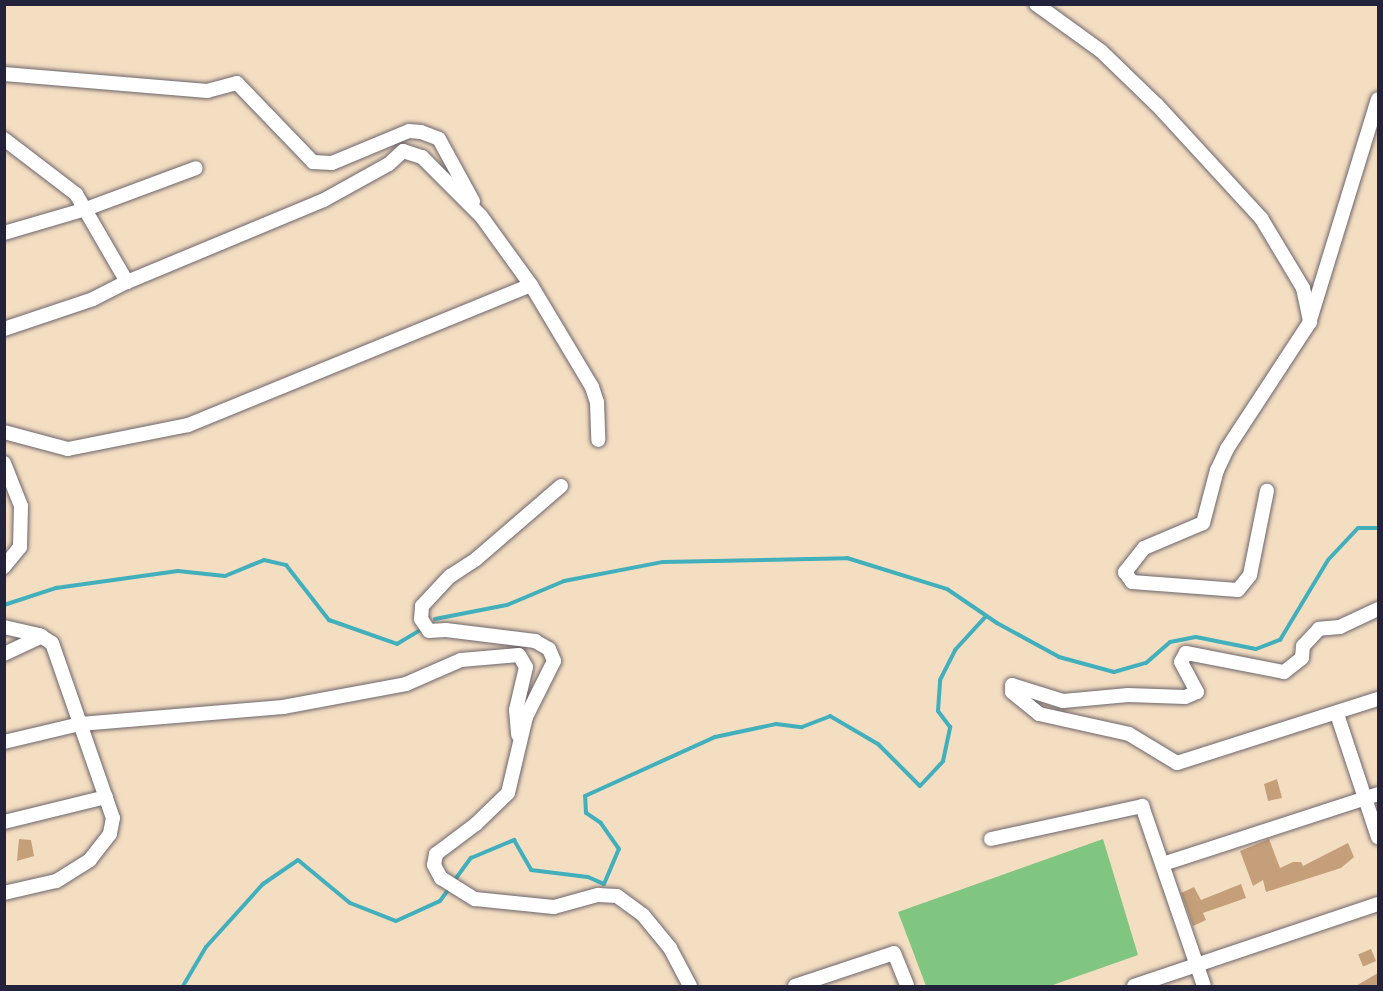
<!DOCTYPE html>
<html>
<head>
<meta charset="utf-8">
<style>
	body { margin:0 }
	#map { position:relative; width:1383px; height:991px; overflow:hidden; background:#f4dec2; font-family:Delius,sans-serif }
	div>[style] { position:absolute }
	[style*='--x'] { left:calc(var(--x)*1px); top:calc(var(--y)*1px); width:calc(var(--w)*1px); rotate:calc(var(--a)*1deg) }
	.green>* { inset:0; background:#80c580 }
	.stream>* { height:4px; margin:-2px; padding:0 2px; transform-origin:2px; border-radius:2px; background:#41b0bc }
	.building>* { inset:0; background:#c49f79; transform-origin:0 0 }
	.roads { filter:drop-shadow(0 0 2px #6c646a) drop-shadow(0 0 2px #6c646a) }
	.minor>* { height:14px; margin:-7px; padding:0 7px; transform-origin:7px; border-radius:7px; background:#fff }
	span { translate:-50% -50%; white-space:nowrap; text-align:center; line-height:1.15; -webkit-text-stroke:5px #f7f3e8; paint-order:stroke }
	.frame { position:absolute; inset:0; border:6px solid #22223b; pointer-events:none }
</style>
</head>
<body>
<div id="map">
	<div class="green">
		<i style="clip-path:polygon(1103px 839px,1138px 955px,1050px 986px,926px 986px,898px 912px)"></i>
	</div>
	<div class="stream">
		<i style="--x:4;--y:605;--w:55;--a:-18.1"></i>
		<i style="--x:56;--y:588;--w:123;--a:-7.9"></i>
		<i style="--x:178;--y:571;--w:47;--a:6.1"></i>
		<i style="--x:225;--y:576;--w:42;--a:-22.3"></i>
		<i style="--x:264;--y:560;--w:23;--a:13"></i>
		<i style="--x:286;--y:565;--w:70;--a:52"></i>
		<i style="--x:329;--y:620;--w:72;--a:19.4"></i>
		<i style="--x:397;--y:644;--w:26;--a:-31"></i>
		<i style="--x:435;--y:619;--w:73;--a:-11"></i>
		<i style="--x:507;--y:605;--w:62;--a:-22.8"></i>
		<i style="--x:564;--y:581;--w:101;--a:-10.9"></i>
		<i style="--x:663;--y:562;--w:184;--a:-1.2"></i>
		<i style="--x:847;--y:558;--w:105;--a:17.2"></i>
		<i style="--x:947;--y:589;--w:60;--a:34.2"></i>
		<i style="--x:997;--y:623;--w:71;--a:28.7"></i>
		<i style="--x:1059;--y:657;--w:57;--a:15.3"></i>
		<i style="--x:1114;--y:672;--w:33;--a:-16"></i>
		<i style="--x:1146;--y:663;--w:32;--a:-41"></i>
		<i style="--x:1170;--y:642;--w:26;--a:-11"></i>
		<i style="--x:1196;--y:637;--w:61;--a:11.3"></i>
		<i style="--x:1256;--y:649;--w:26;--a:-21"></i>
		<i style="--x:1280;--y:640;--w:93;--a:-59"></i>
		<i style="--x:1328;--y:560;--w:44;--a:-46.8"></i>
		<i style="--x:1358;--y:528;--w:20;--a:0"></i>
		<i style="--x:454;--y:881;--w:29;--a:-54"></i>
		<i style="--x:471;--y:858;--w:47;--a:-22.7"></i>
		<i style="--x:514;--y:840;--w:34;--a:60"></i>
		<i style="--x:531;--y:870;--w:57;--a:7"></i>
		<i style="--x:588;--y:877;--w:17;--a:24"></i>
		<i style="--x:604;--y:884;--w:38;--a:-67"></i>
		<i style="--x:619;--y:849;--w:32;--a:-125"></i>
		<i style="--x:601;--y:823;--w:18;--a:-146"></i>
		<i style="--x:586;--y:813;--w:17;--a:-93"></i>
		<i style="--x:585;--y:796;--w:143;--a:-24.4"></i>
		<i style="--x:715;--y:737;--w:62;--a:-12"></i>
		<i style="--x:776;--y:724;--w:26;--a:7"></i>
		<i style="--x:802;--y:727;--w:30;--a:-21"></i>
		<i style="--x:830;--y:716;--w:56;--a:30.3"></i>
		<i style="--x:878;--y:744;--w:59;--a:45"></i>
		<i style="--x:920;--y:786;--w:34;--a:-47"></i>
		<i style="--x:943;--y:761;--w:35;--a:-78"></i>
		<i style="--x:950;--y:727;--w:20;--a:-127"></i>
		<i style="--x:938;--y:711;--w:31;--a:-86"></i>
		<i style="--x:940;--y:680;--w:34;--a:-63"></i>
		<i style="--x:955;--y:650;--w:46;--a:-47.6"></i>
		<i style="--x:183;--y:986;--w:45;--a:-59.5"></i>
		<i style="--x:206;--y:947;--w:85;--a:-47.9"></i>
		<i style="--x:263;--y:884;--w:42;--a:-34.4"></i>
		<i style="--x:298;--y:860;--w:67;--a:39.6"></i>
		<i style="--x:350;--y:903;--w:49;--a:21.4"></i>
		<i style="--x:396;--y:921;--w:48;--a:-24.4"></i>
		<i style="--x:440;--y:901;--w:17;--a:-54"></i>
	</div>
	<div class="building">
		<i style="clip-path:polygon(1277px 779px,1282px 798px,1268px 801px,1264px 784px)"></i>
		<i style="clip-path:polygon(19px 839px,31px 840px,34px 856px,17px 861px)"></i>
		<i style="clip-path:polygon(1269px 839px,1280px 868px,1293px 862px,1301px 862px,1303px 866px,1348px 843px,1354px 857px,1341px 868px,1266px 892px,1263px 880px,1253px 886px,1240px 851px)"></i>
		<i style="clip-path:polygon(1241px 884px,1246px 898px,1203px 913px,1206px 920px,1193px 926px,1181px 893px,1194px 887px,1201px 900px)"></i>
		<i style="left:1371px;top:949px;width:13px;height:14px;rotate:67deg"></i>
		<i style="clip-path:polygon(1378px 973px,1378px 985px,1354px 987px)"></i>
	</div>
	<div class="roads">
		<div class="minor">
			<i style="--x:1036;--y:4;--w:80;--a:35.9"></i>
			<i style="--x:1101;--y:51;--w:78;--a:44"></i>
			<i style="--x:1157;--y:105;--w:154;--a:47.4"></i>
			<i style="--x:1261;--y:218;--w:82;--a:59"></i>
			<i style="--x:1303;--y:288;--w:35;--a:78"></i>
			<i style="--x:1310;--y:322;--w:152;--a:123.2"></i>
			<i style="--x:1227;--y:449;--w:23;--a:115"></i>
			<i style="--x:1217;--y:470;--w:55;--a:104.8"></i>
			<i style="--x:1203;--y:523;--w:64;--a:157"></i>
			<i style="--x:1144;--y:548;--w:31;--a:128"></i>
			<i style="--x:1125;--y:572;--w:12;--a:55"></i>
			<i style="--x:1132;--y:582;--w:106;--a:4.3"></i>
			<i style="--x:1238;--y:590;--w:19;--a:-51"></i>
			<i style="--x:1250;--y:575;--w:86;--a:-78.6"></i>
			<i style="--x:4;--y:74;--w:204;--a:4.8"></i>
			<i style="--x:207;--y:91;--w:31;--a:-15"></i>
			<i style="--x:237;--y:83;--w:110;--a:46.1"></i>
			<i style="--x:313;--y:162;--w:19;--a:3"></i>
			<i style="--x:332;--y:163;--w:83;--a:-22.6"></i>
			<i style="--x:409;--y:131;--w:12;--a:5"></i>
			<i style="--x:421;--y:132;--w:19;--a:21"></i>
			<i style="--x:439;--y:139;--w:71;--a:61.3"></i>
			<i style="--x:4;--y:139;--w:91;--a:37.4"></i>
			<i style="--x:76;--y:194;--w:102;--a:59.9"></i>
			<i style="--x:127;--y:282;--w:213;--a:-22.6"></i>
			<i style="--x:324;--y:200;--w:74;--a:-29"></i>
			<i style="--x:389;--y:164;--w:19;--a:-43"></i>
			<i style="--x:403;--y:151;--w:20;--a:18"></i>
			<i style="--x:422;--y:157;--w:83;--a:45"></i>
			<i style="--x:481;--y:216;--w:85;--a:54.1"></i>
			<i style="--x:531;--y:285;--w:119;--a:59.1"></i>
			<i style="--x:592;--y:387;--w:16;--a:72"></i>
			<i style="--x:597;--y:402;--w:38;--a:88"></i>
			<i style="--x:4;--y:233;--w:85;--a:-16.3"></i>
			<i style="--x:86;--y:209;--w:117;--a:-20.4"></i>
			<i style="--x:1310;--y:320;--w:231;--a:-72.9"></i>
			<i style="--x:4;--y:329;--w:94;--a:-18.6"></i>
			<i style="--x:93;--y:299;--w:38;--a:-27"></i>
			<i style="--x:4;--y:432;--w:66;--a:14.9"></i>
			<i style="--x:68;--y:449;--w:122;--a:-11.3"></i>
			<i style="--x:188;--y:425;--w:370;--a:-22.2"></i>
			<i style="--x:4;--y:463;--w:46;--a:68.4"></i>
			<i style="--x:21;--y:506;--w:41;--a:91.4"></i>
			<i style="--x:20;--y:547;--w:26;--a:129"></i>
			<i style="--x:561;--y:486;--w:113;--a:139.3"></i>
			<i style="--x:475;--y:560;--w:30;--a:147"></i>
			<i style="--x:450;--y:576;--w:41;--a:133"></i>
			<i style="--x:422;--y:606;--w:13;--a:94"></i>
			<i style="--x:421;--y:619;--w:14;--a:56"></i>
			<i style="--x:429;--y:631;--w:17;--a:-3"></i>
			<i style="--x:446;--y:630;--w:90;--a:7"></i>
			<i style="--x:535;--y:641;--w:16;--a:30"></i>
			<i style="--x:549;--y:649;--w:13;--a:67"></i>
			<i style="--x:554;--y:661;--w:63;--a:116.6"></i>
			<i style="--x:526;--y:717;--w:78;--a:103.3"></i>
			<i style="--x:508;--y:793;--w:45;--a:135.9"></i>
			<i style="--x:476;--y:824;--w:50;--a:143.1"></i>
			<i style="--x:436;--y:854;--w:11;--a:100"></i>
			<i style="--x:434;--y:865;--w:15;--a:62"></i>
			<i style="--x:441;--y:878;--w:40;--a:32"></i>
			<i style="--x:475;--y:899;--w:79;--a:5.8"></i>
			<i style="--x:554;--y:907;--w:46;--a:-15.3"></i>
			<i style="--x:598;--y:895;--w:19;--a:3"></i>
			<i style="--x:617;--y:896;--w:32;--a:36"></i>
			<i style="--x:643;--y:915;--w:43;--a:50.7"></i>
			<i style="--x:670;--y:948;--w:43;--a:62.2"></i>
			<i style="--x:1378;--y:609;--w:42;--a:154.7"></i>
			<i style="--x:1340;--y:627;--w:21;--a:175"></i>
			<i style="--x:1319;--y:629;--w:23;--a:133"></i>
			<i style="--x:1303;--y:646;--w:12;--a:95"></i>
			<i style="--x:1302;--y:658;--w:23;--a:142"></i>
			<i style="--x:1284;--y:672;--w:100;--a:-169"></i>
			<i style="--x:1186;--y:653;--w:10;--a:119"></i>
			<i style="--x:1181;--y:662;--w:34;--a:62"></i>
			<i style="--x:1197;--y:692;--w:13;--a:157"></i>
			<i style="--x:1185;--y:697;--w:57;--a:-178"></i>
			<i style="--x:1128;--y:695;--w:65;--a:174.7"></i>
			<i style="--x:1063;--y:701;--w:53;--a:-162.6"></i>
			<i style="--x:1012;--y:685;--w:7;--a:90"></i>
			<i style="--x:1012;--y:692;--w:35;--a:39"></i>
			<i style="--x:1039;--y:714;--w:92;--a:12.5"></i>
			<i style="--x:1129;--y:734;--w:56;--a:31.1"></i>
			<i style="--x:1177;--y:763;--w:211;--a:-17.7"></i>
			<i style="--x:4;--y:627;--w:36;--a:13"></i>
			<i style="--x:39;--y:635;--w:15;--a:32"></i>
			<i style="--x:52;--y:643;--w:185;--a:70.8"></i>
			<i style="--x:113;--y:818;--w:16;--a:101"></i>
			<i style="--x:110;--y:834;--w:33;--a:128"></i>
			<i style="--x:90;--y:860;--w:40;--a:148"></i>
			<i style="--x:56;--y:881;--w:53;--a:167"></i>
			<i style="--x:4;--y:654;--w:42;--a:-25.3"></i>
			<i style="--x:1337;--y:714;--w:130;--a:71.6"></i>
			<i style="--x:4;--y:742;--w:78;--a:-13.3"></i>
			<i style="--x:80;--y:724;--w:204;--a:-4.8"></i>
			<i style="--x:283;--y:707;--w:125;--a:-10.6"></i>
			<i style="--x:406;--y:684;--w:60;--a:-23.6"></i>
			<i style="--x:461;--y:660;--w:58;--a:-4.9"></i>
			<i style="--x:519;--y:655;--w:14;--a:60"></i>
			<i style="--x:526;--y:667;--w:44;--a:103.1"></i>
			<i style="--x:516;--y:710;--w:25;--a:85"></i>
			<i style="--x:4;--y:822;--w:105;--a:-13.8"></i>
			<i style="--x:991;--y:839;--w:155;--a:-12.3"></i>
			<i style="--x:1142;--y:806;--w:190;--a:71"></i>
			<i style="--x:1163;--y:864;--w:226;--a:-18"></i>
			<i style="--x:795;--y:986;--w:104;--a:-18.4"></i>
			<i style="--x:894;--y:953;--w:35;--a:68"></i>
			<i style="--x:1134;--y:986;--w:257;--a:-18.6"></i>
		</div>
	</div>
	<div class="frame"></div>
</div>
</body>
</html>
